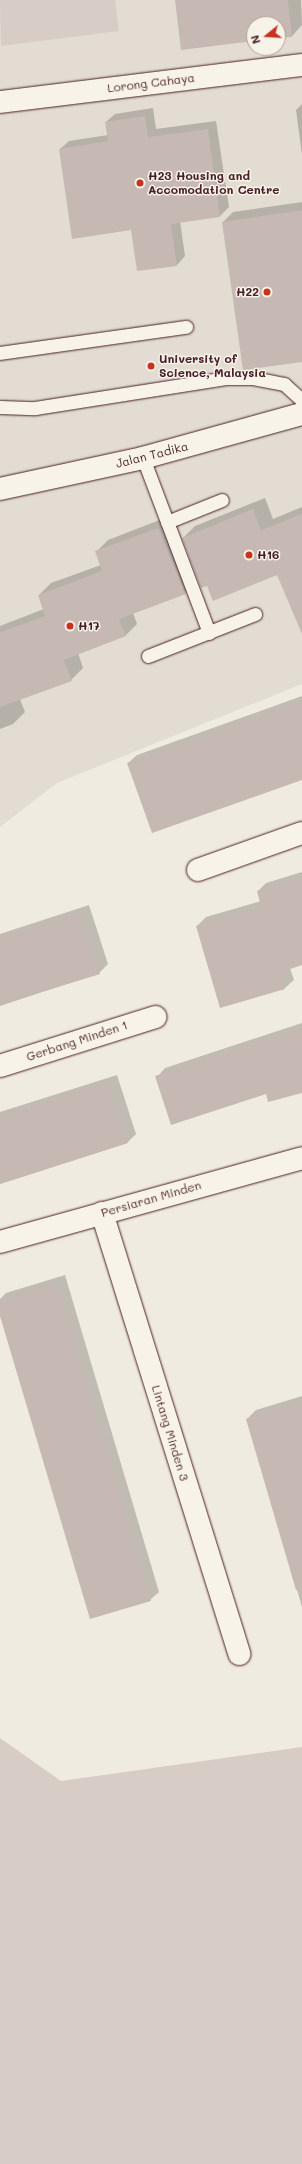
<!DOCTYPE html>
<html>
<head>
<meta charset="utf-8">
<style>
	body { margin:0 }
	#map { position:relative; width:302px; height:2164px; overflow:hidden; background:#f0ebe0; font-family:Mali,sans-serif }
	div>[style] { position:absolute }
	[style*='--x'] { left:calc(var(--x)*1px); top:calc(var(--y)*1px); width:calc(var(--w)*1px); rotate:calc(var(--a)*1deg) }
	.built>* { inset:0; background:#e3dcd2 }
	.green>* { inset:0; background:#d8cdc6 }
	.shadow>* { inset:0; background:#0003 }
	.building>* { inset:0; background:#c6b8b3 }
	.roads { filter:drop-shadow(0 0 1px #4a1f2b) drop-shadow(0 0 1px #4a1f2b) }
	.service>* { height:13px; margin:-6.5px; padding:0 6.5px; transform-origin:6.5px; border-radius:6.5px; background:#f7f3e8 }
	.minor>* { height:22px; margin:-11px; padding:0 11px; transform-origin:11px; border-radius:11px; background:#f7f3e8 }
	.dots>* { width:11px; height:11px; translate:-50% -50%; box-sizing:border-box; border:2px solid #f7f3e8; border-radius:50% }
	span { translate:-50% -50%; white-space:nowrap; text-align:center; line-height:1.15; -webkit-text-stroke:3px #f7f3e8; paint-order:stroke }
	.street-label { font-size:12px; color:#4a1f2b }
	.poi-label { font-size:12px; color:#4a1f2b; font-weight:700 }
	.left { translate:0 -50%; text-align:left }
	.right { translate:-100% -50%; text-align:right }
	.north { position:absolute; left:246px; top:16px; width:40px; height:40px; box-sizing:border-box; background:#f7f3e8; border:1px solid #b29e9c; border-radius:50%; rotate:252deg; font-size:11px; font-weight:700; line-height:16px; text-align:center; color:#4a1f2b }
	.north::after { content:''; display:block; margin:auto; width:14px; height:18px; background:#c8321e; clip-path:polygon(50% 0,100% 100%,50% 72%,0 100%) }
</style>
</head>
<body>
<div id="map">
	<div class="built">
		<i style="clip-path:polygon(evenodd,0 0,302px 0,302px 684px,57px 783px,0 827px,0 0,254px 24px,278px 24px,278px 48px,254px 48px,254px 24px)"></i>
	</div>
	<div class="green">
		<i style="clip-path:polygon(0 0,115px 0,119px 31px,1px 46px)"></i>
		<i style="clip-path:polygon(0 1738px,61px 1781px,302px 1747px,302px 2164px,0 2164px)"></i>
	</div>
	<div class="shadow">
		<i style="clip-path:polygon(176px 0,301px 0,302px 25px,292px 36px,278px 37px,278px 24px,254px 24px,254px 40px)"></i>
		<i style="clip-path:polygon(302px 104px,302px 155px,296px 110px)"></i>
		<i style="clip-path:polygon(153px 108px,156px 129px,216px 121px,229px 207px,220px 216px,180px 221px,185px 256px,177px 265px,132px 229px,60px 149px,69px 141px,108px 135px,106px 122px,115px 114px)"></i>
		<i style="clip-path:polygon(302px 202px,302px 361px,223px 222px,233px 212px)"></i>
		<i style="clip-path:polygon(265px 498px,273px 519px,302px 507px,302px 588px,278px 574px,183px 538px,195px 526px)"></i>
		<i style="clip-path:polygon(170px 516px,197px 581px,185px 593px,133px 613px,137px 624px,125px 636px,78px 653px,83px 668px,71px 680px,20px 699px,25px 712px,13px 724px,0 729px,0 626px,44px 609px,39px 595px,51px 583px,101px 565px,96px 552px,108px 540px)"></i>
		<i style="clip-path:polygon(302px 696px,302px 779px,128px 763px,137px 755px)"></i>
		<i style="clip-path:polygon(302px 872px,302px 964px,290px 968px,294px 980px,285px 988px,197px 926px,206px 917px,261px 901px,258px 891px,266px 883px)"></i>
		<i style="clip-path:polygon(89px 905px,108px 964px,99px 973px,0 1006px,0 934px)"></i>
		<i style="clip-path:polygon(302px 1023px,302px 1092px,267px 1092px,157px 1077px,165px 1068px)"></i>
		<i style="clip-path:polygon(117px 1075px,136px 1134px,127px 1143px,0 1184px,0 1112px)"></i>
		<i style="clip-path:polygon(65px 1275px,159px 1592px,150px 1600px,0 1312px,0 1299px,6px 1293px)"></i>
		<i style="clip-path:polygon(302px 1396px,302px 1607px,247px 1419px,256px 1410px)"></i>
	</div>
	<div class="building">
		<i style="clip-path:polygon(175px 0,288px 0,292px 37px,278px 38px,278px 24px,254px 24px,254px 41px,181px 50px)"></i>
		<i style="clip-path:polygon(145px 116px,148px 137px,208px 129px,220px 217px,171px 224px,177px 266px,137px 271px,131px 230px,72px 239px,59px 149px,108px 141px,105px 122px)"></i>
		<i style="clip-path:polygon(302px 210px,302px 362px,243px 370px,222px 222px)"></i>
		<i style="clip-path:polygon(253px 509px,261px 530px,302px 514px,302px 634px,277px 575px,213px 601px,207px 586px,201px 588px,182px 538px)"></i>
		<i style="clip-path:polygon(158px 528px,186px 594px,119px 619px,126px 636px,64px 660px,72px 681px,0 707px,0 632px,45px 616px,38px 595px,102px 571px,95px 551px)"></i>
		<i style="clip-path:polygon(302px 702px,302px 780px,152px 833px,127px 763px)"></i>
		<i style="clip-path:polygon(302px 878px,302px 965px,281px 972px,285px 989px,220px 1008px,196px 926px,261px 906px,257px 891px)"></i>
		<i style="clip-path:polygon(80px 913px,100px 974px,0 1005px,0 938px)"></i>
		<i style="clip-path:polygon(302px 1029px,302px 1093px,268px 1102px,266px 1094px,171px 1125px,155px 1076px)"></i>
		<i style="clip-path:polygon(108px 1083px,128px 1143px,0 1184px,0 1117px)"></i>
		<i style="clip-path:polygon(57px 1283px,151px 1601px,90px 1619px,0 1316px,0 1300px)"></i>
		<i style="clip-path:polygon(302px 1402px,302px 1589px,296px 1590px,246px 1419px)"></i>
	</div>
	<div class="roads">
		<div class="service">
			<i style="--x:0;--y:353;--w:188;--a:-8"></i>
			<i style="--x:0;--y:407;--w:35;--a:2"></i>
			<i style="--x:35;--y:408;--w:193;--a:-8.9"></i>
			<i style="--x:226;--y:378;--w:27;--a:0"></i>
			<i style="--x:253;--y:378;--w:32;--a:11"></i>
			<i style="--x:284;--y:384;--w:24;--a:42"></i>
			<i style="--x:143;--y:458;--w:187;--a:69.3"></i>
			<i style="--x:167;--y:522;--w:59;--a:-21.8"></i>
			<i style="--x:148;--y:656;--w:115;--a:-21.4"></i>
		</div>
		<div class="minor">
			<i style="--x:0;--y:102;--w:304;--a:-7"></i>
			<i style="--x:0;--y:489;--w:146;--a:-12.2"></i>
			<i style="--x:143;--y:458;--w:165;--a:-15.5"></i>
			<i style="--x:198;--y:870;--w:110;--a:-19.6"></i>
			<i style="--x:0;--y:1066;--w:163;--a:-17.5"></i>
			<i style="--x:102;--y:1213;--w:462;--a:72.7"></i>
			<i style="--x:0;--y:1242;--w:313;--a:-15.5"></i>
		</div>
	</div>
	<div class="dots">
		<i style="left:140px;top:183px;background:#c8321e"></i>
		<i style="left:267px;top:292px;background:#c8321e"></i>
		<i style="left:151px;top:366px;background:#c8321e"></i>
		<i style="left:249px;top:555px;background:#c8321e"></i>
		<i style="left:70px;top:626px;background:#c8321e"></i>
	</div>
	<div class="street-label">
		<span style="left:151px;top:83px;rotate:-7deg">Lorong Cahaya</span>
		<span style="left:152px;top:455px;rotate:-14deg">Jalan Tadika</span>
		<span style="left:77px;top:1041px;rotate:-18deg">Gerbang Minden 1</span>
		<span style="left:151px;top:1199px;rotate:-16deg">Persiaran Minden</span>
		<span style="left:170px;top:1433px;rotate:73deg">Lintang Minden 3</span>
	</div>
	<div class="poi-label">
		<span class="left" style="left:148px;top:183px">H23 Housing and<br>Accomodation Centre</span>
		<span class="right" style="left:259px;top:292px">H22</span>
		<span class="left" style="left:159px;top:366px">University of<br>Science, Malaysia</span>
		<span class="left" style="left:257px;top:555px">H16</span>
		<span class="left" style="left:78px;top:626px">H17</span>
	</div>
	<div class="north">N</div>
</div>
</body>
</html>
